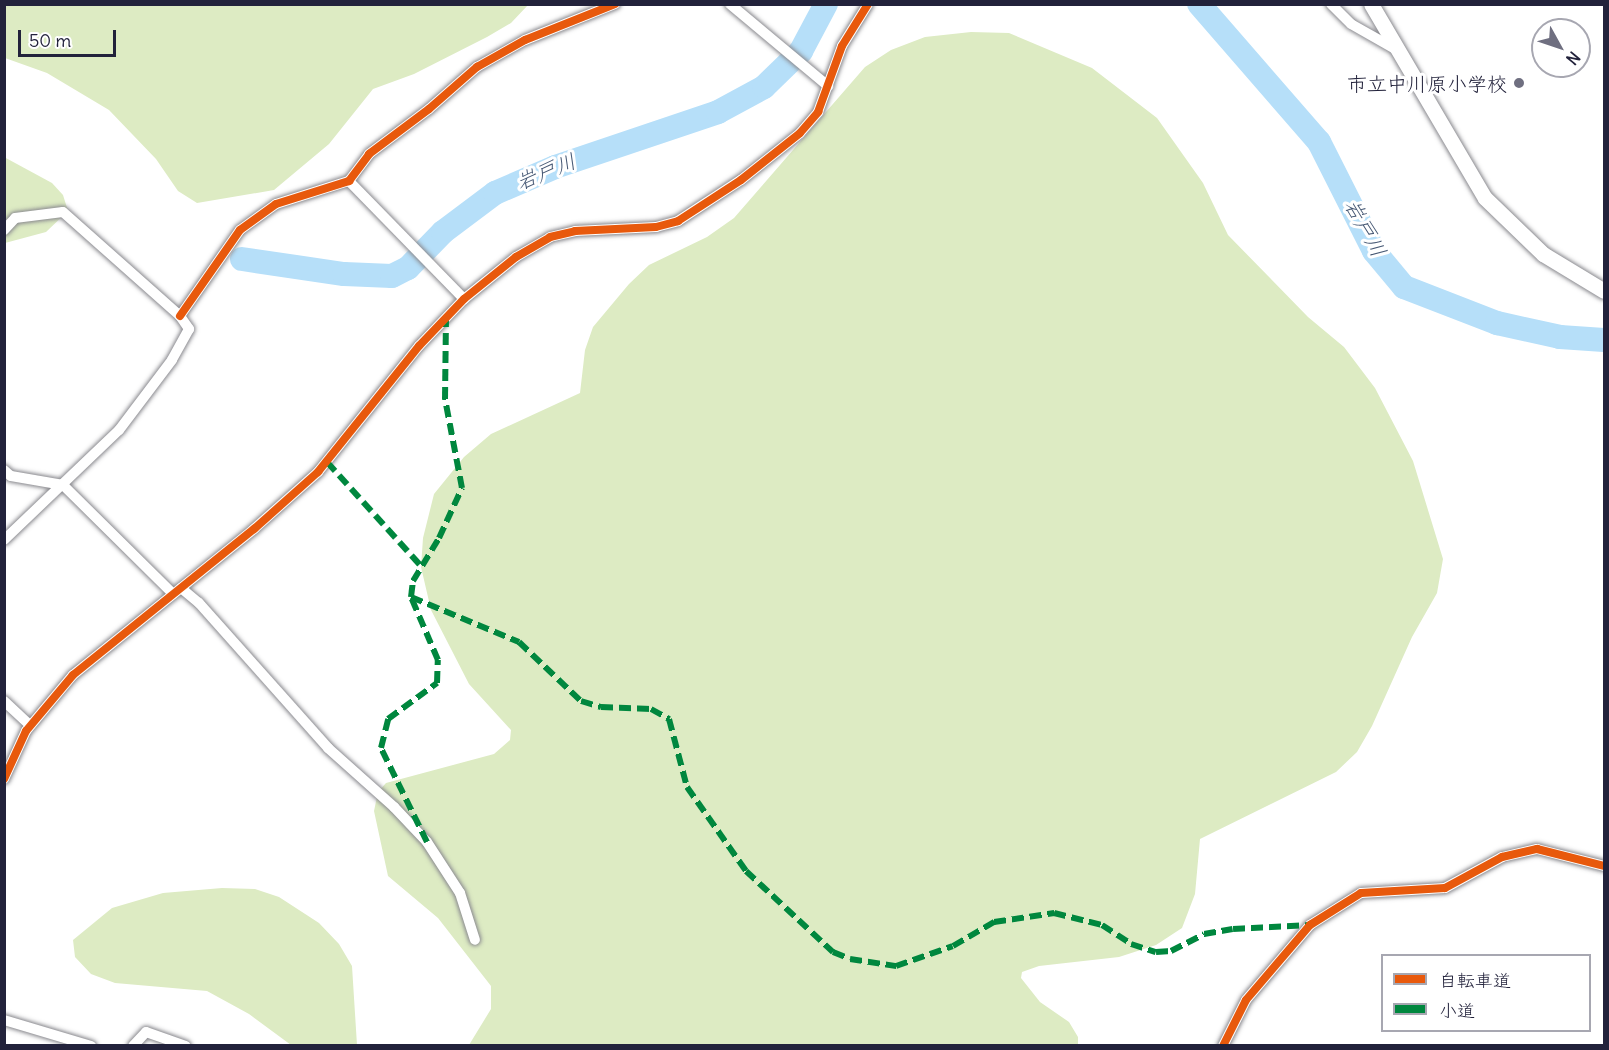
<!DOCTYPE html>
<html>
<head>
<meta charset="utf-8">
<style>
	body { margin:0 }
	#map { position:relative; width:1609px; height:1050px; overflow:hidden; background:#fff; font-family:Delius,"Klee One",sans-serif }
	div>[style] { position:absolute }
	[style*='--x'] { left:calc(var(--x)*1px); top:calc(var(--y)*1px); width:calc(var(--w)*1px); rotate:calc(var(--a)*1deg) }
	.green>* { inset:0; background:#ddebc3 }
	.river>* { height:24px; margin:-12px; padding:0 12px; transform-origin:12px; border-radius:12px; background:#b6dff9 }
	.roads { filter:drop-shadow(0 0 2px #8a8a8f) drop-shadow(0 0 2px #8a8a8f) }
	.minor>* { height:10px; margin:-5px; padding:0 5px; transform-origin:5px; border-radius:5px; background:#fff }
	.secondary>* { height:15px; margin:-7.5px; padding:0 7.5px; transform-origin:7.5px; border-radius:7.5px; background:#fff }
	.quiet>* { height:6px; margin-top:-3px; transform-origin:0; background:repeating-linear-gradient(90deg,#00873e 0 12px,transparent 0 18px) }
	.cycleway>* { height:8px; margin:-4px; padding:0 4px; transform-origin:4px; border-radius:4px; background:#e8590c }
	.dots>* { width:16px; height:16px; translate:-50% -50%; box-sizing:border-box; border:3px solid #fff; border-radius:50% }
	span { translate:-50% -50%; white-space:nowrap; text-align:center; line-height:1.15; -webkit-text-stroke:6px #fff; paint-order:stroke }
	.poi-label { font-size:20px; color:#22223b }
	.right { translate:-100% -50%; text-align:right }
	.water-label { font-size:21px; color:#455773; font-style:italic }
	.frame { position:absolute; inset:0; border:6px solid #22223b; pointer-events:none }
	.legend { position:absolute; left:1381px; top:954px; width:210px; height:78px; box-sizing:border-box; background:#fff; border:2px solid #a7a7b1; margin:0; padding:8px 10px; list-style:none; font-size:18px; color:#22223b }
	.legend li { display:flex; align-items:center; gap:12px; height:30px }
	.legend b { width:30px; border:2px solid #a7a7b1 }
	.north { position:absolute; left:1531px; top:18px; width:60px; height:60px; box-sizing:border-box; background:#fff; border:2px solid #a7a7b1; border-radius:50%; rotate:130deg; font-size:16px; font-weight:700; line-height:24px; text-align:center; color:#22223b }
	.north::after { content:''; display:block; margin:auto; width:21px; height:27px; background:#6f6f80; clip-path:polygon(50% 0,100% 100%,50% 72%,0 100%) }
	.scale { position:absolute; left:18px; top:30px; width:98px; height:27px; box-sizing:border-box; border:3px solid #22223b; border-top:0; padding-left:8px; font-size:18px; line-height:21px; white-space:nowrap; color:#22223b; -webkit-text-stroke:4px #fff; paint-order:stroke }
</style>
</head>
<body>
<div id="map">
	<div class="green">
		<i style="clip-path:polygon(4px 5px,5px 4px,528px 5px,511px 23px,487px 37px,414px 74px,373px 89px,329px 144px,274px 190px,197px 203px,178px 191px,156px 159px,109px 110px,47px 73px,5px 58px)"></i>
		<i style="clip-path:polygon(971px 32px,1009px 33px,1092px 68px,1157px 118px,1203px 183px,1228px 235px,1308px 317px,1344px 347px,1375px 388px,1413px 461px,1443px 559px,1437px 593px,1412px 637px,1372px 726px,1357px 752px,1336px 772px,1200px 839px,1195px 894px,1182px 928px,1156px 945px,1119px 957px,1039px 966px,1022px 972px,1021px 978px,1040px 1002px,1069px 1022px,1078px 1037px,1078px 1045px,469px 1045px,491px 1009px,491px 986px,438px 918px,388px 876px,374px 811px,378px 792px,386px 783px,494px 754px,510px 740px,511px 730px,469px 684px,431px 610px,421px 567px,423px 538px,434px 494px,464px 457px,491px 434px,580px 393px,585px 350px,593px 327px,629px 284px,649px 265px,707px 237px,734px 218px,865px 67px,891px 50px,925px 37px)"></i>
		<i style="clip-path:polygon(4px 157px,52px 183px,63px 195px,68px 211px,46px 232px,5px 243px)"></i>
		<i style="clip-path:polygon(222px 888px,255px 889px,279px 897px,319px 923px,339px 944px,352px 966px,357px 1045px,291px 1045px,249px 1014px,207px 991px,115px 983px,91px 974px,75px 957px,73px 940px,112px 908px,163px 893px)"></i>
	</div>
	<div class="river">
		<i style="--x:1199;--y:4;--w:183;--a:49"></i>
		<i style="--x:1319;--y:142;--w:122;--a:63.2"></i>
		<i style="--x:1374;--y:251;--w:47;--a:50.2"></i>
		<i style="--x:1404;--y:287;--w:100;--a:21.2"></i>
		<i style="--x:1497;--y:323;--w:65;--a:12.5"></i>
		<i style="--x:1560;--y:337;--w:44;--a:3.9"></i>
		<i style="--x:242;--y:259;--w:103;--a:8.4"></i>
		<i style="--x:344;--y:274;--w:48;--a:2.4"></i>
		<i style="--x:392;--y:276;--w:18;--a:-27"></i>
		<i style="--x:408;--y:268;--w:50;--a:-45.8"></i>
		<i style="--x:443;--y:232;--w:65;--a:-36.9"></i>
		<i style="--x:495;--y:193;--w:65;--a:-23.4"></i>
		<i style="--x:555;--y:167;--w:172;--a:-18.6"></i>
		<i style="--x:718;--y:112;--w:52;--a:-28.5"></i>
		<i style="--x:764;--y:87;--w:52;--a:-44.2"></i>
		<i style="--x:801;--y:51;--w:53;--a:-62"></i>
	</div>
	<div class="roads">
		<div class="minor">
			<i style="--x:730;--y:4;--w:128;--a:39.9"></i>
			<i style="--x:1331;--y:4;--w:28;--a:45"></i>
			<i style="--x:1351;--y:24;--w:53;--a:29.5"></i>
			<i style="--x:349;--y:181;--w:165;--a:45.7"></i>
			<i style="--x:4;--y:230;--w:16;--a:-47"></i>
			<i style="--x:15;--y:218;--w:48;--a:-7.1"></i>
			<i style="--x:63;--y:212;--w:157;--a:41.6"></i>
			<i style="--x:180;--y:316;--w:16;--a:55"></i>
			<i style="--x:189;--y:329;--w:35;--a:119"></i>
			<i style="--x:172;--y:360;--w:88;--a:127.1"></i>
			<i style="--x:119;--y:430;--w:159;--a:136.3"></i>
			<i style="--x:180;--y:316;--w:105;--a:-55.1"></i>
			<i style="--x:240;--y:230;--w:44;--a:-35.8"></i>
			<i style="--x:276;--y:204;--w:77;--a:-17.5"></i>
			<i style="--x:349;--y:181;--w:34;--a:-53"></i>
			<i style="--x:369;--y:154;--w:75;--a:-36.9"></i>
			<i style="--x:429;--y:109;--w:64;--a:-41.2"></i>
			<i style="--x:477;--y:67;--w:55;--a:-29.4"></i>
			<i style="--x:525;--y:40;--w:97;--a:-21.8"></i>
			<i style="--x:4;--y:470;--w:9;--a:41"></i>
			<i style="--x:11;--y:476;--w:53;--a:9.8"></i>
			<i style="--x:63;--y:485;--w:155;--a:44.7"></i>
			<i style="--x:181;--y:588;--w:23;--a:40"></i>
			<i style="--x:199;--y:603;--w:194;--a:48.3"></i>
			<i style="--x:328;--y:748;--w:89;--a:41.8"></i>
			<i style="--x:394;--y:807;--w:48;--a:46.7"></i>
			<i style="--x:427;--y:842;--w:61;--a:57.1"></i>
			<i style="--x:460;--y:893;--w:49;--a:72.3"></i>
			<i style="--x:4;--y:701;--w:35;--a:43"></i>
			<i style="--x:4;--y:779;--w:53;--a:-65.4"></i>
			<i style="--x:26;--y:731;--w:73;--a:-50"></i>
			<i style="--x:73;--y:675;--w:233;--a:-38.9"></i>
			<i style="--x:254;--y:529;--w:86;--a:-41.7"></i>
			<i style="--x:318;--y:472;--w:161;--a:-51.3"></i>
			<i style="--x:419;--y:346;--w:65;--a:-46.2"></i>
			<i style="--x:464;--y:299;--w:67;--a:-38.9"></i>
			<i style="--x:516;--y:257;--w:39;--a:-30"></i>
			<i style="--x:550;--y:237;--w:26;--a:-13"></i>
			<i style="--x:575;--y:231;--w:81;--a:-2.8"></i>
			<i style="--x:656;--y:227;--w:23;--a:-15"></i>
			<i style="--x:678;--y:221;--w:75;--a:-33.1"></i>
			<i style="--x:741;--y:180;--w:75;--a:-38.5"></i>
			<i style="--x:800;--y:133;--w:28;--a:-49"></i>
			<i style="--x:818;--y:112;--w:70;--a:-70"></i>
			<i style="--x:842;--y:46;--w:49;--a:-58.2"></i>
			<i style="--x:4;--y:1020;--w:91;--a:16.6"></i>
			<i style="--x:133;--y:1046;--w:19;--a:-47"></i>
			<i style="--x:146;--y:1032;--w:42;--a:19.3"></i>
			<i style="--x:1223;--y:1046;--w:51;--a:-63.4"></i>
			<i style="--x:1246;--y:1000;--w:99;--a:-49.5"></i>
			<i style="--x:1310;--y:925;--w:60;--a:-32.1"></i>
			<i style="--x:1361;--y:893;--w:84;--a:-3.4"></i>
			<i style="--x:1445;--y:888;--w:65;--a:-28.5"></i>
			<i style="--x:1502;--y:857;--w:36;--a:-13"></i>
			<i style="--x:1537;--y:849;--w:69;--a:14.2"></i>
		</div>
		<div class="secondary">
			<i style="--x:1371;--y:4;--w:225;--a:59.6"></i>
			<i style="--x:1485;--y:198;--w:81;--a:44"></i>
			<i style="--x:1543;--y:254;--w:71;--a:31.2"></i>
		</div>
	</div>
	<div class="quiet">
		<i style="--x:327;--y:462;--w:140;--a:47.9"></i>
		<i style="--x:411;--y:597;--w:117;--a:22.6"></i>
		<i style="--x:519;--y:642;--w:86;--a:43.6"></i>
		<i style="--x:581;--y:701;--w:21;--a:17"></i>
		<i style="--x:601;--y:707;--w:50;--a:2.3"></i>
		<i style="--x:651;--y:709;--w:21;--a:29"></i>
		<i style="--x:669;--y:719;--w:70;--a:75.2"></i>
		<i style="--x:687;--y:787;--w:103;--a:54.9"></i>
		<i style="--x:746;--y:871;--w:119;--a:43"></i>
		<i style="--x:833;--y:952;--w:18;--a:22"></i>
		<i style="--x:850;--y:959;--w:47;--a:8.7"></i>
		<i style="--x:896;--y:966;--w:60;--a:-19.3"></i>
		<i style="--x:953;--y:946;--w:48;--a:-30.3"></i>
		<i style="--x:994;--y:922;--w:61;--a:-8.5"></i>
		<i style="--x:1054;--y:913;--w:49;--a:14"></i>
		<i style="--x:1102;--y:925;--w:35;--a:33"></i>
		<i style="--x:1131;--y:944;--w:26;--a:18"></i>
		<i style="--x:1156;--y:952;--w:15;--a:-4"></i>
		<i style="--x:1171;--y:951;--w:37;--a:-27"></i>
		<i style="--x:1204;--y:934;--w:29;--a:-10"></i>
		<i style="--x:1233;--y:929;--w:77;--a:-3"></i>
		<i style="--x:427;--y:842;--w:105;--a:-116.1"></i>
		<i style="--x:381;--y:748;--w:30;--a:-76"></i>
		<i style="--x:388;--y:719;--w:61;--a:-36.3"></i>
		<i style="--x:437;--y:683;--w:23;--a:-88"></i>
		<i style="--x:438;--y:660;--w:69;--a:-113.2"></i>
		<i style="--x:411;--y:597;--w:16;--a:-83"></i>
		<i style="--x:413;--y:581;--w:50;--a:-58.8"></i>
		<i style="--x:439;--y:538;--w:55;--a:-65.3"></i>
		<i style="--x:462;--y:488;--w:91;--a:-100.8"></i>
		<i style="--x:445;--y:399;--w:83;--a:-89.3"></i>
	</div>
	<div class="cycleway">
		<i style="--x:180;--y:316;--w:105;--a:-55.1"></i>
		<i style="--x:240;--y:230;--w:44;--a:-35.8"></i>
		<i style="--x:276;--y:204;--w:77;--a:-17.5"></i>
		<i style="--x:349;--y:181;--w:34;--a:-53"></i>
		<i style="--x:369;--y:154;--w:75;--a:-36.9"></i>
		<i style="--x:429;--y:109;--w:64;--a:-41.2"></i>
		<i style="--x:477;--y:67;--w:55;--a:-29.4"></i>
		<i style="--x:525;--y:40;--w:97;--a:-21.8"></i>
		<i style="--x:4;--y:779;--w:53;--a:-65.4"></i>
		<i style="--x:26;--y:731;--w:73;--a:-50"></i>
		<i style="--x:73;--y:675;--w:233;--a:-38.9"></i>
		<i style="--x:254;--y:529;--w:86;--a:-41.7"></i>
		<i style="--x:318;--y:472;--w:161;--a:-51.3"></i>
		<i style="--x:419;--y:346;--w:65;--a:-46.2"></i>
		<i style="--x:464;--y:299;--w:67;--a:-38.9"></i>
		<i style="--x:516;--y:257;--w:39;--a:-30"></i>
		<i style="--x:550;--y:237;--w:26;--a:-13"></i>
		<i style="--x:575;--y:231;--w:81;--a:-2.8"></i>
		<i style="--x:656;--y:227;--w:23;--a:-15"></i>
		<i style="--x:678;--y:221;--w:75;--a:-33.1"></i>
		<i style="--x:741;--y:180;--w:75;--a:-38.5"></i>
		<i style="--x:800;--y:133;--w:28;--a:-49"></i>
		<i style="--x:818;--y:112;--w:70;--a:-70"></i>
		<i style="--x:842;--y:46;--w:49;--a:-58.2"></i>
		<i style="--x:1223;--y:1046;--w:51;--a:-63.4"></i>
		<i style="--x:1246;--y:1000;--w:99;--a:-49.5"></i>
		<i style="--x:1310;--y:925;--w:60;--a:-32.1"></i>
		<i style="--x:1361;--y:893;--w:84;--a:-3.4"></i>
		<i style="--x:1445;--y:888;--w:65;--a:-28.5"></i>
		<i style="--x:1502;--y:857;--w:36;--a:-13"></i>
		<i style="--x:1537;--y:849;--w:69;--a:14.2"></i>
	</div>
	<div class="dots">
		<i style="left:1519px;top:83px;background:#6f6f80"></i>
	</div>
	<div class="poi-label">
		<span class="right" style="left:1507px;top:83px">市立中川原小学校</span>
	</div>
	<div class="water-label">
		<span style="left:546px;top:172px;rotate:-22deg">岩戸川</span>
		<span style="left:1365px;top:228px;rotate:61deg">岩戸川</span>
	</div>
	<div class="frame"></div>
	<ul class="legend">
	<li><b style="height:8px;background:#e8590c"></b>自転車道</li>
	<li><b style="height:8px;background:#00873e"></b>小道</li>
	</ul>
	<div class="north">N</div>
	<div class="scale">50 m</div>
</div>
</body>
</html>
